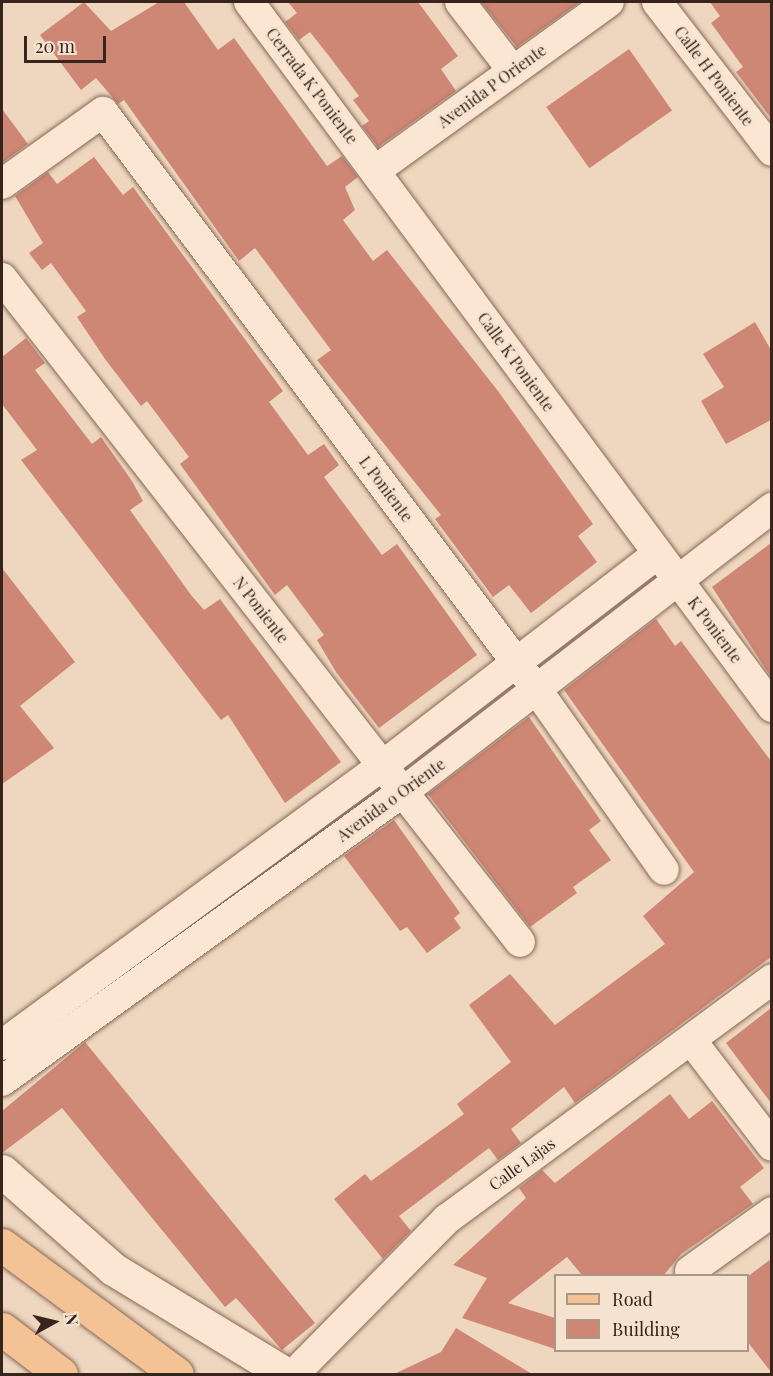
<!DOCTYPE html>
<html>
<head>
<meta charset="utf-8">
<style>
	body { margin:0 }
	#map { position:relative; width:773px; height:1376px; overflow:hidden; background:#efd7bf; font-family:"Playfair Display",serif }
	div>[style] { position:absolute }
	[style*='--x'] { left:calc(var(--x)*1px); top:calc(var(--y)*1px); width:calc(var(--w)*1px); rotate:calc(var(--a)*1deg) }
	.building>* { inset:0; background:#ce8774; transform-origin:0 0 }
	.roads { filter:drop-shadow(0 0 2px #886757) drop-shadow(0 0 2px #886757) }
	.street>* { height:30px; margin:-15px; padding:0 15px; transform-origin:15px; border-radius:15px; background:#fae6d2 }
	.secondary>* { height:33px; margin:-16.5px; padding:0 16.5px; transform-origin:16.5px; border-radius:16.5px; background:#fae6d2 }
	.primary>* { height:33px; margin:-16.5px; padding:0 16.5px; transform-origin:16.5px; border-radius:16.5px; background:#f4c395 }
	span { translate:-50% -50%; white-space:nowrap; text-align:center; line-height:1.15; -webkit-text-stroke:5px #f6e3cf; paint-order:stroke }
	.street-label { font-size:16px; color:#37241c }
	.frame { position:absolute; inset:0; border:3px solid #37241c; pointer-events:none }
	.legend { position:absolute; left:554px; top:1274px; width:195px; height:78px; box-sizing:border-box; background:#f6e3cf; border:2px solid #aa9787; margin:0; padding:8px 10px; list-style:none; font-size:18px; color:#37241c }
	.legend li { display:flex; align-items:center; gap:12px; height:30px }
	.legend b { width:30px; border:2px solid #aa9787 }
	.north { position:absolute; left:24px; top:1292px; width:60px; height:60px; -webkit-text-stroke:4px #f6e3cf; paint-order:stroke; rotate:82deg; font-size:16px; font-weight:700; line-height:24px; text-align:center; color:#37241c }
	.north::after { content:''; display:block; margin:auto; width:21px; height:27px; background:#37241c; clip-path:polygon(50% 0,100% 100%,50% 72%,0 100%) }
	.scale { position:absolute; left:24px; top:36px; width:82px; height:27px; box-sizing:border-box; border:3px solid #37241c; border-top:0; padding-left:8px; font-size:18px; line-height:21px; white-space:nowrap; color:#37241c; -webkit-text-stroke:4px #f6e3cf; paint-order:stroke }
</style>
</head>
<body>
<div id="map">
	<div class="building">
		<i style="clip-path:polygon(84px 2px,111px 31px,159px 2px,184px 2px,218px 50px,234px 38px,327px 166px,342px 156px,358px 177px,345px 187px,355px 210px,343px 220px,373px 261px,387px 250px,498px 391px,593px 524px,578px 536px,597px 562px,531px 613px,509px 585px,493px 597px,435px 519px,441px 515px,317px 360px,331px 350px,255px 248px,239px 261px,124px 100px,118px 104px,96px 78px,81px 90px,40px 35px)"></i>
		<i style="clip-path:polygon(288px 2px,418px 2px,458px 56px,441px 69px,456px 91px,378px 147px,362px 126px,369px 121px,353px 100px,359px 96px,329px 56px,310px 32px,299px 40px,285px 22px,297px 13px)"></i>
		<i style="clip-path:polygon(481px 2px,580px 2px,517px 47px)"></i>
		<i style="clip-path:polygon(710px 2px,771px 2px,771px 118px,736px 72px,743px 67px,711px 23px,720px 16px)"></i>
		<i style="left:629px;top:49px;width:75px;height:101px;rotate:55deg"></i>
		<i style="clip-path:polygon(2px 109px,28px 144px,2px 163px)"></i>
		<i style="clip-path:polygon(94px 157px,123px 195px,133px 187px,283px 391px,269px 402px,308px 455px,324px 444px,339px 465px,324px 477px,382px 555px,397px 544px,477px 655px,379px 728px,336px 672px,317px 640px,324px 635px,287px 585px,275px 595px,180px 464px,189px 457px,147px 401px,141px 406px,105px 359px,77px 317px,86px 311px,51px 263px,42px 270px,29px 253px,43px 243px,15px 196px,48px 172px,57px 184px)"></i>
		<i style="clip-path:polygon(755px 322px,771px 350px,771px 420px,726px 444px,701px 401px,724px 387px,703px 354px)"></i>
		<i style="clip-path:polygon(26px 338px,45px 363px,35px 370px,92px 444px,101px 437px,132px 481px,143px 501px,130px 510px,191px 595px,204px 610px,220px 599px,341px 762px,285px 803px,228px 715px,221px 720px,21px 460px,37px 450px,2px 404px,2px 357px)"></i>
		<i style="clip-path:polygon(771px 543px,771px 677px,712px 587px)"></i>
		<i style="clip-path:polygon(2px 568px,75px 662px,20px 706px,54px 748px,2px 784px)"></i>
		<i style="clip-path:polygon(656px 619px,675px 646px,681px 641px,771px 761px,771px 957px,575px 1103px,564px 1087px,511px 1129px,521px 1143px,498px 1160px,489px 1148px,399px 1216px,411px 1231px,383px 1259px,334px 1199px,365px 1174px,371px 1181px,464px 1114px,457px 1104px,511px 1062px,469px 1005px,510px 974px,555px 1025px,665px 944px,643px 916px,694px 872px,564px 690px)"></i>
		<i style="clip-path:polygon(529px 717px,601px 821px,589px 830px,611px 860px,573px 887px,577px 893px,530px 927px,428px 794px)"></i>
		<i style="clip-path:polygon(394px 820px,460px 913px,454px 918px,461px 928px,427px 953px,407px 927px,400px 931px,344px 856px)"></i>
		<i style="clip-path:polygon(771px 1008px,771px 1103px,726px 1043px)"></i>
		<i style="clip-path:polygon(85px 1042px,315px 1323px,282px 1350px,236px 1298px,225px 1307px,62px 1108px,2px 1153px,2px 1111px)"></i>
		<i style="clip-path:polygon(670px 1094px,689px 1119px,712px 1101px,764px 1168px,740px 1187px,753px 1204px,681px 1254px,664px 1275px,582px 1275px,567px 1257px,508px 1303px,555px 1318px,555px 1349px,462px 1318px,487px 1278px,453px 1265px,526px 1198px,519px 1188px,542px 1170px,555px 1183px)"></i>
		<i style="clip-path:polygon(771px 1259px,771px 1372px,747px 1341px,747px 1277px)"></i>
		<i style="clip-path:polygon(456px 1328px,532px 1374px,394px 1374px,441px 1352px)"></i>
	</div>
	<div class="roads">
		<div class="street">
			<i style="--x:249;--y:2;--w:878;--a:53.43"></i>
			<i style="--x:460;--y:2;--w:87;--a:52.5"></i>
			<i style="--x:657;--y:2;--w:188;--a:52.3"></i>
			<i style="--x:376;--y:170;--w:287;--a:-35.8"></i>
			<i style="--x:2;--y:184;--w:124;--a:-35.5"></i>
			<i style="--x:103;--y:112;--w:723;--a:53.1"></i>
			<i style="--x:537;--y:690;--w:220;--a:54.8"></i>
			<i style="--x:2;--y:278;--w:842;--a:52.04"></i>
			<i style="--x:691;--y:1040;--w:133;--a:52.6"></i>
			<i style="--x:2;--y:1045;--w:471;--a:-36.3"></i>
			<i style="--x:382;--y:766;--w:347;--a:-37.6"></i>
			<i style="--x:2;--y:1081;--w:494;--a:-35.8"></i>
			<i style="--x:403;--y:792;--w:466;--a:-37.6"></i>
			<i style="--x:690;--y:1271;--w:101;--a:-35.7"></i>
			<i style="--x:294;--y:1374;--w:218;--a:-45.4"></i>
			<i style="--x:447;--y:1219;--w:404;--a:-36.4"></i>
		</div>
		<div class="secondary">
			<i style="--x:2;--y:1171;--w:148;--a:41.4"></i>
			<i style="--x:113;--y:1269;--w:202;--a:31.3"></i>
		</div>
		<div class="primary">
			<i style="--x:2;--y:1245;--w:217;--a:36.4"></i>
			<i style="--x:2;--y:1329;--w:74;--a:37.3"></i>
		</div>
	</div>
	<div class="street-label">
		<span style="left:714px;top:76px;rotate:53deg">Calle H Poniente</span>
		<span style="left:312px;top:86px;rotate:53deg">Cerrada K Poniente</span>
		<span style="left:492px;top:86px;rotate:-36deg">Avenida P Oriente</span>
		<span style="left:516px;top:362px;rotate:54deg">Calle K Poniente</span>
		<span style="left:386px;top:489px;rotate:53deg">L Poniente</span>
		<span style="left:261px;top:610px;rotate:52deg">N Poniente</span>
		<span style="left:715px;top:630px;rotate:53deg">K Poniente</span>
		<span style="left:391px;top:800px;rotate:-36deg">Avenida o Oriente</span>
		<span style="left:522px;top:1164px;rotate:-36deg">Calle Lajas</span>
	</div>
	<div class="frame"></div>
	<ul class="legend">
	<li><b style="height:8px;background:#f4c395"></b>Road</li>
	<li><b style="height:16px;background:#ce8774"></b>Building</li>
	</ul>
	<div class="north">N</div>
	<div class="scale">20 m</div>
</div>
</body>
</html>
